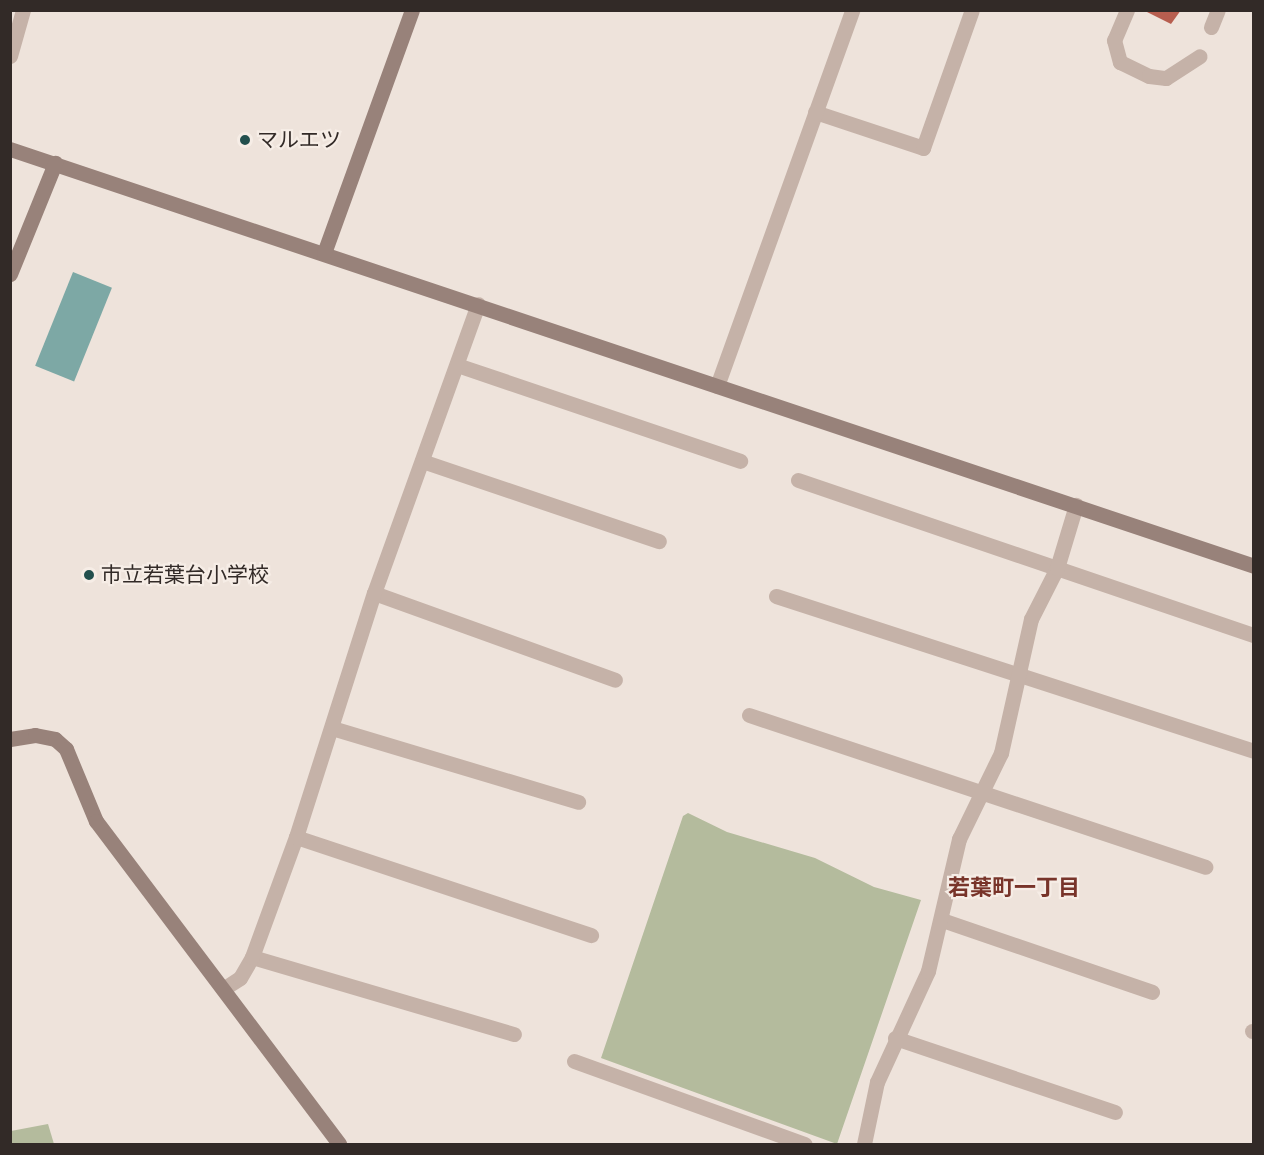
<!DOCTYPE html>
<html>
<head>
<meta charset="utf-8">
<style>
	body { margin:0 }
	#map { position:relative; width:1264px; height:1155px; overflow:hidden; background:#eee3db; font-family:"DM Sans","Noto Sans JP",sans-serif }
	div>[style] { position:absolute }
	[style*='--x'] { left:calc(var(--x)*1px); top:calc(var(--y)*1px); width:calc(var(--w)*1px); rotate:calc(var(--a)*1deg) }
	.green>* { inset:0; background:#b4bb9d }
	.water>* { inset:0; background:#7da8a5; transform-origin:0 0 }
	.building>* { inset:0; background:#b75e4f }
	.lane>* { height:15px; margin:-7.5px; padding:0 7.5px; transform-origin:7.5px; border-radius:7.5px; background:#c5b2a8 }
	.street>* { height:15px; margin:-7.5px; padding:0 7.5px; transform-origin:7.5px; border-radius:7.5px; background:#c5b2a8 }
	.secondary>* { height:15px; margin:-7.5px; padding:0 7.5px; transform-origin:7.5px; border-radius:7.5px; background:#98827a }
	.dots>* { width:16px; height:16px; translate:-50% -50%; box-sizing:border-box; border:3px solid #f6ede6; border-radius:50% }
	span { translate:-50% -50%; white-space:nowrap; text-align:center; line-height:1.15; -webkit-text-stroke:4.5px #f6ede6; paint-order:stroke }
	.poi-label { font-size:21px; color:#322a27 }
	.left { translate:0 -50%; text-align:left }
	.neighbourhood-label { font-size:22px; color:#78342a; font-weight:700 }
	.frame { position:absolute; inset:0; border:12px solid #322a27; pointer-events:none }
</style>
</head>
<body>
<div id="map">
	<div class="green">
		<i style="clip-path:polygon(688px 813px,727px 832px,815px 858px,874px 887px,921px 900px,837px 1144px,601px 1058px,683px 816px)"></i>
		<i style="clip-path:polygon(48px 1124px,54px 1144px,11px 1144px,11px 1131px)"></i>
	</div>
	<div class="water">
		<i style="left:73px;top:272px;width:42px;height:101px;rotate:22deg"></i>
	</div>
	<div class="building">
		<i style="clip-path:polygon(1143px 10px,1181px 10px,1171px 24px)"></i>
	</div>
	<div class="lane">
		<i style="--x:1127;--y:10;--w:33;--a:113"></i>
		<i style="--x:1114;--y:40;--w:23;--a:75"></i>
		<i style="--x:1120;--y:62;--w:32;--a:26"></i>
		<i style="--x:1149;--y:76;--w:17;--a:7"></i>
		<i style="--x:1166;--y:78;--w:40;--a:-32.9"></i>
		<i style="--x:1211;--y:27;--w:18;--a:-68"></i>
		<i style="--x:10;--y:56;--w:48;--a:-74.2"></i>
		<i style="--x:815;--y:112;--w:114;--a:18.4"></i>
		<i style="--x:923;--y:148;--w:146;--a:-70.5"></i>
		<i style="--x:457;--y:365;--w:299;--a:18.7"></i>
		<i style="--x:717;--y:386;--w:400;--a:-70.2"></i>
		<i style="--x:422;--y:461;--w:250;--a:18.7"></i>
		<i style="--x:798;--y:480;--w:482;--a:18.8"></i>
		<i style="--x:374;--y:593;--w:256;--a:19.8"></i>
		<i style="--x:776;--y:596;--w:503;--a:17.97"></i>
		<i style="--x:749;--y:715;--w:481;--a:18.4"></i>
		<i style="--x:332;--y:728;--w:257;--a:16.7"></i>
		<i style="--x:296;--y:837;--w:311;--a:18.4"></i>
		<i style="--x:942;--y:920;--w:222;--a:18.9"></i>
		<i style="--x:252;--y:957;--w:273;--a:16.4"></i>
		<i style="--x:1252;--y:1031;--w:2;--a:0"></i>
		<i style="--x:895;--y:1038;--w:232;--a:18.6"></i>
		<i style="--x:574;--y:1061;--w:245;--a:19.8"></i>
	</div>
	<div class="street">
		<i style="--x:223;--y:989;--w:20;--a:-33"></i>
		<i style="--x:240;--y:978;--w:24;--a:-60"></i>
		<i style="--x:252;--y:957;--w:128;--a:-69.9"></i>
		<i style="--x:296;--y:837;--w:256;--a:-72.3"></i>
		<i style="--x:374;--y:593;--w:307;--a:-70.2"></i>
		<i style="--x:864;--y:1144;--w:63;--a:-78.2"></i>
		<i style="--x:877;--y:1082;--w:122;--a:-65.3"></i>
		<i style="--x:928;--y:971;--w:136;--a:-76.8"></i>
		<i style="--x:959;--y:839;--w:96;--a:-64"></i>
		<i style="--x:1001;--y:753;--w:137;--a:-77.4"></i>
		<i style="--x:1031;--y:619;--w:57;--a:-63"></i>
		<i style="--x:1057;--y:568;--w:66;--a:-73.2"></i>
	</div>
	<div class="secondary">
		<i style="--x:10;--y:149;--w:1312;--a:18.53"></i>
		<i style="--x:324;--y:253;--w:258;--a:-70.1"></i>
		<i style="--x:10;--y:274;--w:120;--a:-67.9"></i>
		<i style="--x:10;--y:739;--w:25;--a:-9"></i>
		<i style="--x:35;--y:735;--w:20;--a:11"></i>
		<i style="--x:55;--y:739;--w:15;--a:42"></i>
		<i style="--x:66;--y:749;--w:78;--a:67.4"></i>
		<i style="--x:96;--y:821;--w:404;--a:53"></i>
	</div>
	<div class="dots">
		<i style="left:245px;top:140px;background:#224f4d"></i>
		<i style="left:89px;top:575px;background:#224f4d"></i>
	</div>
	<div class="poi-label">
		<span class="left" style="left:257px;top:140px">マルエツ</span>
		<span class="left" style="left:101px;top:575px">市立若葉台小学校</span>
	</div>
	<div class="neighbourhood-label">
		<span style="left:1014px;top:888px">若葉町一丁目</span>
	</div>
	<div class="frame"></div>
</div>
</body>
</html>
